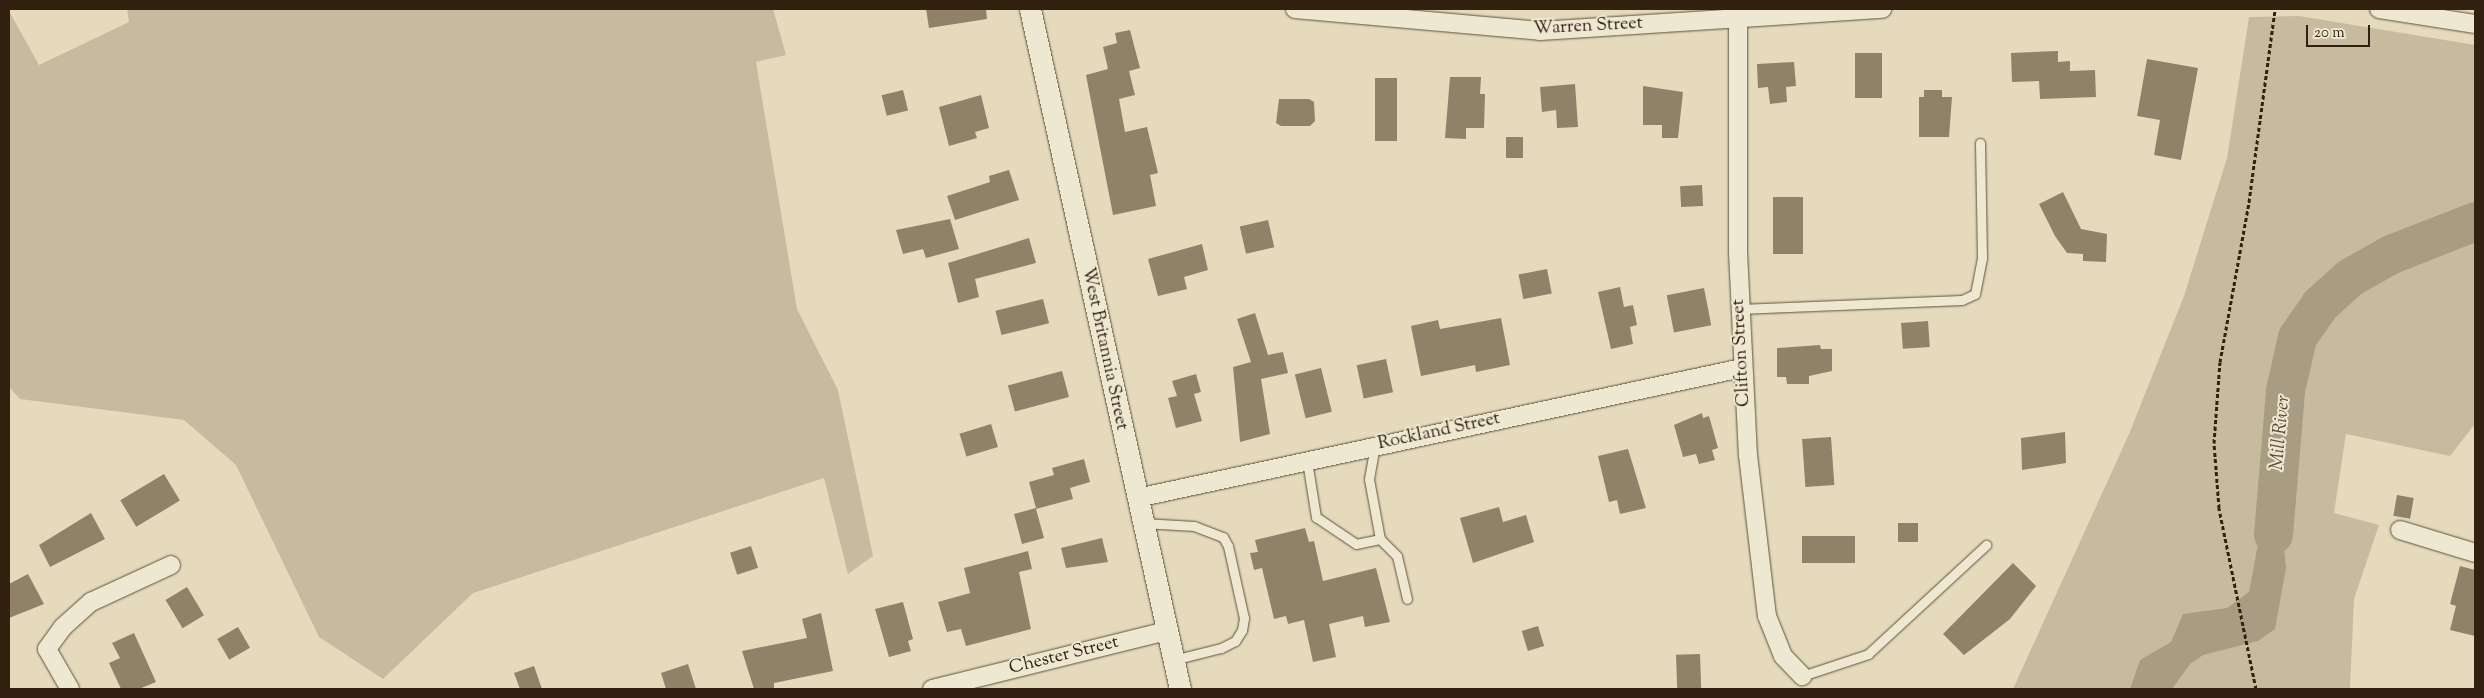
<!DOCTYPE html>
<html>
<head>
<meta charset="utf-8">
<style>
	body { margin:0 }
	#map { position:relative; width:2484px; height:698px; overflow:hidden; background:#e5dbbc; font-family:"Sorts Mill Goudy",serif }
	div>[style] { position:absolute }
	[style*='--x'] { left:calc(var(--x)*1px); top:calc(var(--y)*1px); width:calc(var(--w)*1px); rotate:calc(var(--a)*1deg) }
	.green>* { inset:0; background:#c7bb9f }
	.water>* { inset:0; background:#a89c82 }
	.river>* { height:39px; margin:-19.5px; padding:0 19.5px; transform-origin:19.5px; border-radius:19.5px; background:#a89c82 }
	.building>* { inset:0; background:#8f8269; transform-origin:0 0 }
	.path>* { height:3px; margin-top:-1.5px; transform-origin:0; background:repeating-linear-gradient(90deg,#322110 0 4px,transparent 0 6.5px) }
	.roads { filter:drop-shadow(0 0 1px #5f503b) drop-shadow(0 0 1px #5f503b) }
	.service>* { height:9px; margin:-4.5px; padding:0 4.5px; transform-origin:4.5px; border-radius:4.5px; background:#eee8d3 }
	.minor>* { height:18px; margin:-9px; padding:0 9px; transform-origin:9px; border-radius:9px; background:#eee8d3 }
	.tertiary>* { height:21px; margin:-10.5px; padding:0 10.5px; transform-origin:10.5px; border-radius:10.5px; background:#eee8d3 }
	span { translate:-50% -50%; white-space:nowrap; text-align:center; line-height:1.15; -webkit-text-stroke:4px #eee8d3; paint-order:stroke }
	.street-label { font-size:18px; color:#322110 }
	.water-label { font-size:19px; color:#5b4c38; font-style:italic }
	.frame { position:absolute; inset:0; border:10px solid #322110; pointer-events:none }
	.scale { position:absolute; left:2306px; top:25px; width:64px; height:22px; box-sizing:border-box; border:2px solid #322110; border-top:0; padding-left:6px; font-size:15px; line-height:18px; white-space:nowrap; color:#322110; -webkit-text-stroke:4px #eee8d3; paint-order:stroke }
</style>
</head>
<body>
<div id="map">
	<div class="green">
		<i style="clip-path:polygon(127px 9px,773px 9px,786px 55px,756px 62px,797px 309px,838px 390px,873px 556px,848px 574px,824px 478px,473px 593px,383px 679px,319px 637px,236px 465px,184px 420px,20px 399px,9px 387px,9px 11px,39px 65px,129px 22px)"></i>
		<i style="clip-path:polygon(2299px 16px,2475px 45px,2475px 424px,2450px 456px,2346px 434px,2334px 513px,2379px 525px,2354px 599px,2350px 689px,2013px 689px,2129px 434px,2184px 296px,2227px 158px,2249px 17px)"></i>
	</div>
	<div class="water">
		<i style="clip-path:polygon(2275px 454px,2286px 568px,2275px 629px,2258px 641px,2203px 655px,2190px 664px,2172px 689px,2130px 689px,2140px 660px,2171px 642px,2183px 614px,2227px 608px,2249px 592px)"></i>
	</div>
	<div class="river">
		<i style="--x:2273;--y:534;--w:144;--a:-85.2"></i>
		<i style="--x:2285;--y:390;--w:54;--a:-77.2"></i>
		<i style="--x:2297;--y:337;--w:39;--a:-55"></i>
		<i style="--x:2319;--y:305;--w:42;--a:-42.1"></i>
		<i style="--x:2350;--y:277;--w:47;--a:-29.3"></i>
		<i style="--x:2391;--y:254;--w:90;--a:-21.4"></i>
	</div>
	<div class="building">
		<i style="clip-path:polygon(926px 9px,986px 9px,987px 19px,929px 28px)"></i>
		<i style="clip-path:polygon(1130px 30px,1140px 68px,1129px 71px,1135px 95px,1119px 99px,1125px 132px,1147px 127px,1158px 173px,1150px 175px,1156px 206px,1113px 215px,1086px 75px,1108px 69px,1103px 47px,1117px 43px,1115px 33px)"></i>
		<i style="clip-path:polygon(2058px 51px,2058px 62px,2070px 61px,2070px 71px,2095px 70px,2096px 97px,2040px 99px,2039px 81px,2012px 82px,2011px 53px)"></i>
		<i style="left:1855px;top:53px;width:27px;height:45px"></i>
		<i style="clip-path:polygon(2147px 59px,2198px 68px,2181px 160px,2154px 155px,2160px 120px,2137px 116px)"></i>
		<i style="clip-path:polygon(1794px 62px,1796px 86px,1786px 87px,1787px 102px,1770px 104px,1768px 87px,1758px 88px,1757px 64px)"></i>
		<i style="clip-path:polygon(1450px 77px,1481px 77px,1480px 94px,1485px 94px,1484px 128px,1466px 128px,1466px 139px,1445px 138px)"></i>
		<i style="left:1375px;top:78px;width:22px;height:63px"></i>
		<i style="clip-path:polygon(1575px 84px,1578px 127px,1557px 128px,1556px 110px,1542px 112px,1540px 87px)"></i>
		<i style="clip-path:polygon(1643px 86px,1683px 92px,1678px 138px,1662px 138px,1662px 125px,1643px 125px)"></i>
		<i style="left:903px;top:90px;width:21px;height:22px;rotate:76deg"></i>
		<i style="clip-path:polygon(1924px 90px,1942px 90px,1942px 97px,1952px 97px,1949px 137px,1919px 137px,1919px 97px,1924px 97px)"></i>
		<i style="clip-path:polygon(981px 95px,989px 128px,975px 132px,977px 138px,949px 146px,939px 107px)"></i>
		<i style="clip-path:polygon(1279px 99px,1309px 99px,1314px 102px,1315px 121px,1310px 126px,1281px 126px,1276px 123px)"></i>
		<i style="left:1506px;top:137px;width:17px;height:21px"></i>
		<i style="clip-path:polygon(1009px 170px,1019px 200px,955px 220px,947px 196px,990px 182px,989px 176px)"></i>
		<i style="left:1702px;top:185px;width:21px;height:22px;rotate:87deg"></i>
		<i style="clip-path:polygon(2063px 192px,2081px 229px,2107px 234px,2106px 262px,2083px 261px,2083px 254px,2067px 253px,2055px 236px,2039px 204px)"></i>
		<i style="left:1773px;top:197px;width:30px;height:57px"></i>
		<i style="clip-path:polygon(950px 219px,959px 249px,926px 258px,923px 249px,903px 254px,896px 230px)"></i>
		<i style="left:1268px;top:220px;width:28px;height:29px;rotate:77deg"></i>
		<i style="clip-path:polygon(1029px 238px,1036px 263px,975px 279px,979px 297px,958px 303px,948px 263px)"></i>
		<i style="clip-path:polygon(1202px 244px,1208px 270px,1184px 277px,1187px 289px,1158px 296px,1148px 259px)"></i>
		<i style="left:1547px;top:269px;width:25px;height:29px;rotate:79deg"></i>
		<i style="clip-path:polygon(1620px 287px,1624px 307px,1633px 305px,1637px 325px,1630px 327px,1633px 344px,1611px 349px,1598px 292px)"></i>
		<i style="left:1704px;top:288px;width:38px;height:38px;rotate:79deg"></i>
		<i style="left:1043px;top:299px;width:25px;height:49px;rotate:76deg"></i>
		<i style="clip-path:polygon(1255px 313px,1268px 355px,1283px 352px,1288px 373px,1261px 379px,1270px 434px,1240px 442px,1233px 367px,1251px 362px,1237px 319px)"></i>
		<i style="clip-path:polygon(1501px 318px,1510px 365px,1476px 372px,1475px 365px,1421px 376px,1411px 326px,1438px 320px,1440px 329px)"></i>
		<i style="left:1928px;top:321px;width:26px;height:27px;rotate:86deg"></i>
		<i style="clip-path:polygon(1820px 345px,1821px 349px,1832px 349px,1832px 371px,1809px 376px,1809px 384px,1787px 384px,1786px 377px,1777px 377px,1777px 348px)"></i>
		<i style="left:1386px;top:359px;width:34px;height:30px;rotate:78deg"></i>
		<i style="left:1321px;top:368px;width:45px;height:27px;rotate:76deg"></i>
		<i style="left:1062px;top:371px;width:27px;height:56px;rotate:75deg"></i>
		<i style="clip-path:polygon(1196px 374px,1201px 392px,1194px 394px,1202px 421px,1176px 428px,1168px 398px,1177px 396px,1172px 381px)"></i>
		<i style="clip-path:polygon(1702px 413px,1703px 418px,1709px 416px,1718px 448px,1712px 450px,1715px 460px,1699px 464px,1696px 454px,1683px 457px,1674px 425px)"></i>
		<i style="left:991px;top:424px;width:24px;height:33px;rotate:73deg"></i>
		<i style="clip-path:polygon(2065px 432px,2066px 463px,2022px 470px,2021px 438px)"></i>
		<i style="left:1831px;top:437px;width:48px;height:29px;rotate:86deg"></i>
		<i style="clip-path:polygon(1628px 449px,1646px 508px,1620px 514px,1617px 500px,1609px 502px,1598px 456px)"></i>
		<i style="clip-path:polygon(1084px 459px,1090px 482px,1070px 488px,1073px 499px,1036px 509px,1044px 538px,1022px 544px,1014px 514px,1036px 508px,1029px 482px,1054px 475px,1052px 468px)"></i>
		<i style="left:164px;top:474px;width:31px;height:51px;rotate:59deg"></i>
		<i style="left:2397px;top:495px;width:17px;height:21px;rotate:10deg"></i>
		<i style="clip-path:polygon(1499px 507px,1503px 522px,1526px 515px,1534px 542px,1473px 563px,1460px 518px)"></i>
		<i style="clip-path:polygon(91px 513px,105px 539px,50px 567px,39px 545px)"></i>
		<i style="left:1898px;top:523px;width:20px;height:19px"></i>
		<i style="clip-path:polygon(1305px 528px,1309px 542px,1314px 541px,1323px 581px,1376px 568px,1390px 622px,1365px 627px,1363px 616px,1329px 624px,1336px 657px,1313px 662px,1304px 620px,1288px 624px,1286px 616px,1274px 619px,1262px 568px,1254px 570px,1250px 553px,1258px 552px,1255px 540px)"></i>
		<i style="left:1802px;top:536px;width:53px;height:27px"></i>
		<i style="clip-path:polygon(1102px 538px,1108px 562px,1066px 568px,1061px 548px)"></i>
		<i style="left:751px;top:546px;width:23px;height:22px;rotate:72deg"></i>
		<i style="clip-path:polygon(1028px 551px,1032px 569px,1019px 572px,1031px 629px,966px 646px,961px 629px,947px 632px,938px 602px,970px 593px,964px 568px)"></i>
		<i style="clip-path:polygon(2013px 563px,2036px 586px,2010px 619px,1964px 655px,1943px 634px)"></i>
		<i style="clip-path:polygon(2460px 566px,2475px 570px,2475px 636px,2450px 630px,2456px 606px,2450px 604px)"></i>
		<i style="clip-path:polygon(28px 574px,44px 604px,9px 618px,9px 584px)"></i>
		<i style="left:187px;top:587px;width:33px;height:25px;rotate:59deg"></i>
		<i style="clip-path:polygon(903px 602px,913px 639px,908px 641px,911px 651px,889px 657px,875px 609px)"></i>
		<i style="clip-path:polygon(821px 613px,833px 671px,774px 683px,774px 689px,754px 689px,742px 651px,807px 638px,802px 619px)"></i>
		<i style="left:1538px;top:626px;width:21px;height:17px;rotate:73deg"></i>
		<i style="left:238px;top:627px;width:24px;height:24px;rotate:60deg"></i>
		<i style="clip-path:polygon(134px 633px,156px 682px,139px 689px,121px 689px,109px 663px,120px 658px,112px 643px)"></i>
		<i style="left:1700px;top:654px;width:35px;height:24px;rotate:88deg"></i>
		<i style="clip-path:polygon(688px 664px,696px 689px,666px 689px,661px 673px)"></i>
		<i style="clip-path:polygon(534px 666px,542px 689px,520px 689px,514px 673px)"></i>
	</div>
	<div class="path">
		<i style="--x:2256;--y:689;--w:185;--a:-101.6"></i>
		<i style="--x:2219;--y:508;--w:65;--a:-94.4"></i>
		<i style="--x:2214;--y:443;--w:81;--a:-85.8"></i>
		<i style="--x:2220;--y:362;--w:163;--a:-79.7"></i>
		<i style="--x:2249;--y:202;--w:195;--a:-82.3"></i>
	</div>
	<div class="roads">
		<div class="service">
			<i style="--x:1739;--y:309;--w:223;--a:-2.3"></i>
			<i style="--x:1962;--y:300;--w:14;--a:-25"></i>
			<i style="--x:1975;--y:294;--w:37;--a:-79"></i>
			<i style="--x:1982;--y:258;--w:115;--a:-91"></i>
			<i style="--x:1307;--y:461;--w:57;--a:80.9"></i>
			<i style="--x:1316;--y:517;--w:48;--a:34"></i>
			<i style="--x:1356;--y:544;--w:25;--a:-12"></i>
			<i style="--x:1380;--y:539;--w:61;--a:-100.4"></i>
			<i style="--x:1369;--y:479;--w:34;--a:-80"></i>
			<i style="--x:1143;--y:523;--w:51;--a:3.4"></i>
			<i style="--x:1194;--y:526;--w:31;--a:21"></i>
			<i style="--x:1223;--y:537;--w:10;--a:61"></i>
			<i style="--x:1228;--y:546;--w:74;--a:77.5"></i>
			<i style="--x:1244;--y:618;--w:12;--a:99"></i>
			<i style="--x:1242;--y:630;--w:13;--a:122"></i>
			<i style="--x:1235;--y:641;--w:16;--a:153"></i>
			<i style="--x:1221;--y:648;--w:49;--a:166"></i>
			<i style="--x:1380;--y:539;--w:24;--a:45"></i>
			<i style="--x:1397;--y:556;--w:44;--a:76.9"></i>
			<i style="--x:1802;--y:676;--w:70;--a:-18.4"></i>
			<i style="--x:1868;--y:654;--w:161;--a:-42.7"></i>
		</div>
		<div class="minor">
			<i style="--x:1295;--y:9;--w:246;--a:5.1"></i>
			<i style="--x:1540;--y:31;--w:343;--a:-3.7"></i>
			<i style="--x:2379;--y:9;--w:97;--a:8.9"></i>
			<i style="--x:1738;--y:18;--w:234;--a:90"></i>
			<i style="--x:1738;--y:252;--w:203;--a:87.2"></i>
			<i style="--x:1748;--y:455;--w:162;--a:83.3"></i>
			<i style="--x:1767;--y:616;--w:43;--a:68.2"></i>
			<i style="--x:1783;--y:656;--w:28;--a:46"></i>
			<i style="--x:1137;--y:498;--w:619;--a:-12.13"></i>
			<i style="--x:2400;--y:530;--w:78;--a:17"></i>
			<i style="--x:70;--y:689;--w:46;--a:-119.9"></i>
			<i style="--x:47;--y:649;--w:27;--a:-54"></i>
			<i style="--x:63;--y:627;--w:38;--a:-42"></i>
			<i style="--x:91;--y:602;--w:88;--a:-24.8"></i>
			<i style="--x:932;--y:689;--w:242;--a:-13.9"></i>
		</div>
		<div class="tertiary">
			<i style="--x:1030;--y:9;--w:696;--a:77.56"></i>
		</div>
	</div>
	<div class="street-label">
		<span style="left:1588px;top:27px;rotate:-3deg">Warren Street</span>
		<span style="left:1104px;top:349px;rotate:78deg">West Britannia Street</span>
		<span style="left:1742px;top:353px;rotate:-93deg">Clifton Street</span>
		<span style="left:1439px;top:432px;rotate:-12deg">Rockland Street</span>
		<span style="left:1064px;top:656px;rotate:-14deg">Chester Street</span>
	</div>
	<div class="water-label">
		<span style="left:2281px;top:433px;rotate:-85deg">Mill River</span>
	</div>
	<div class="frame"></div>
	<div class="scale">20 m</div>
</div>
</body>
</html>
